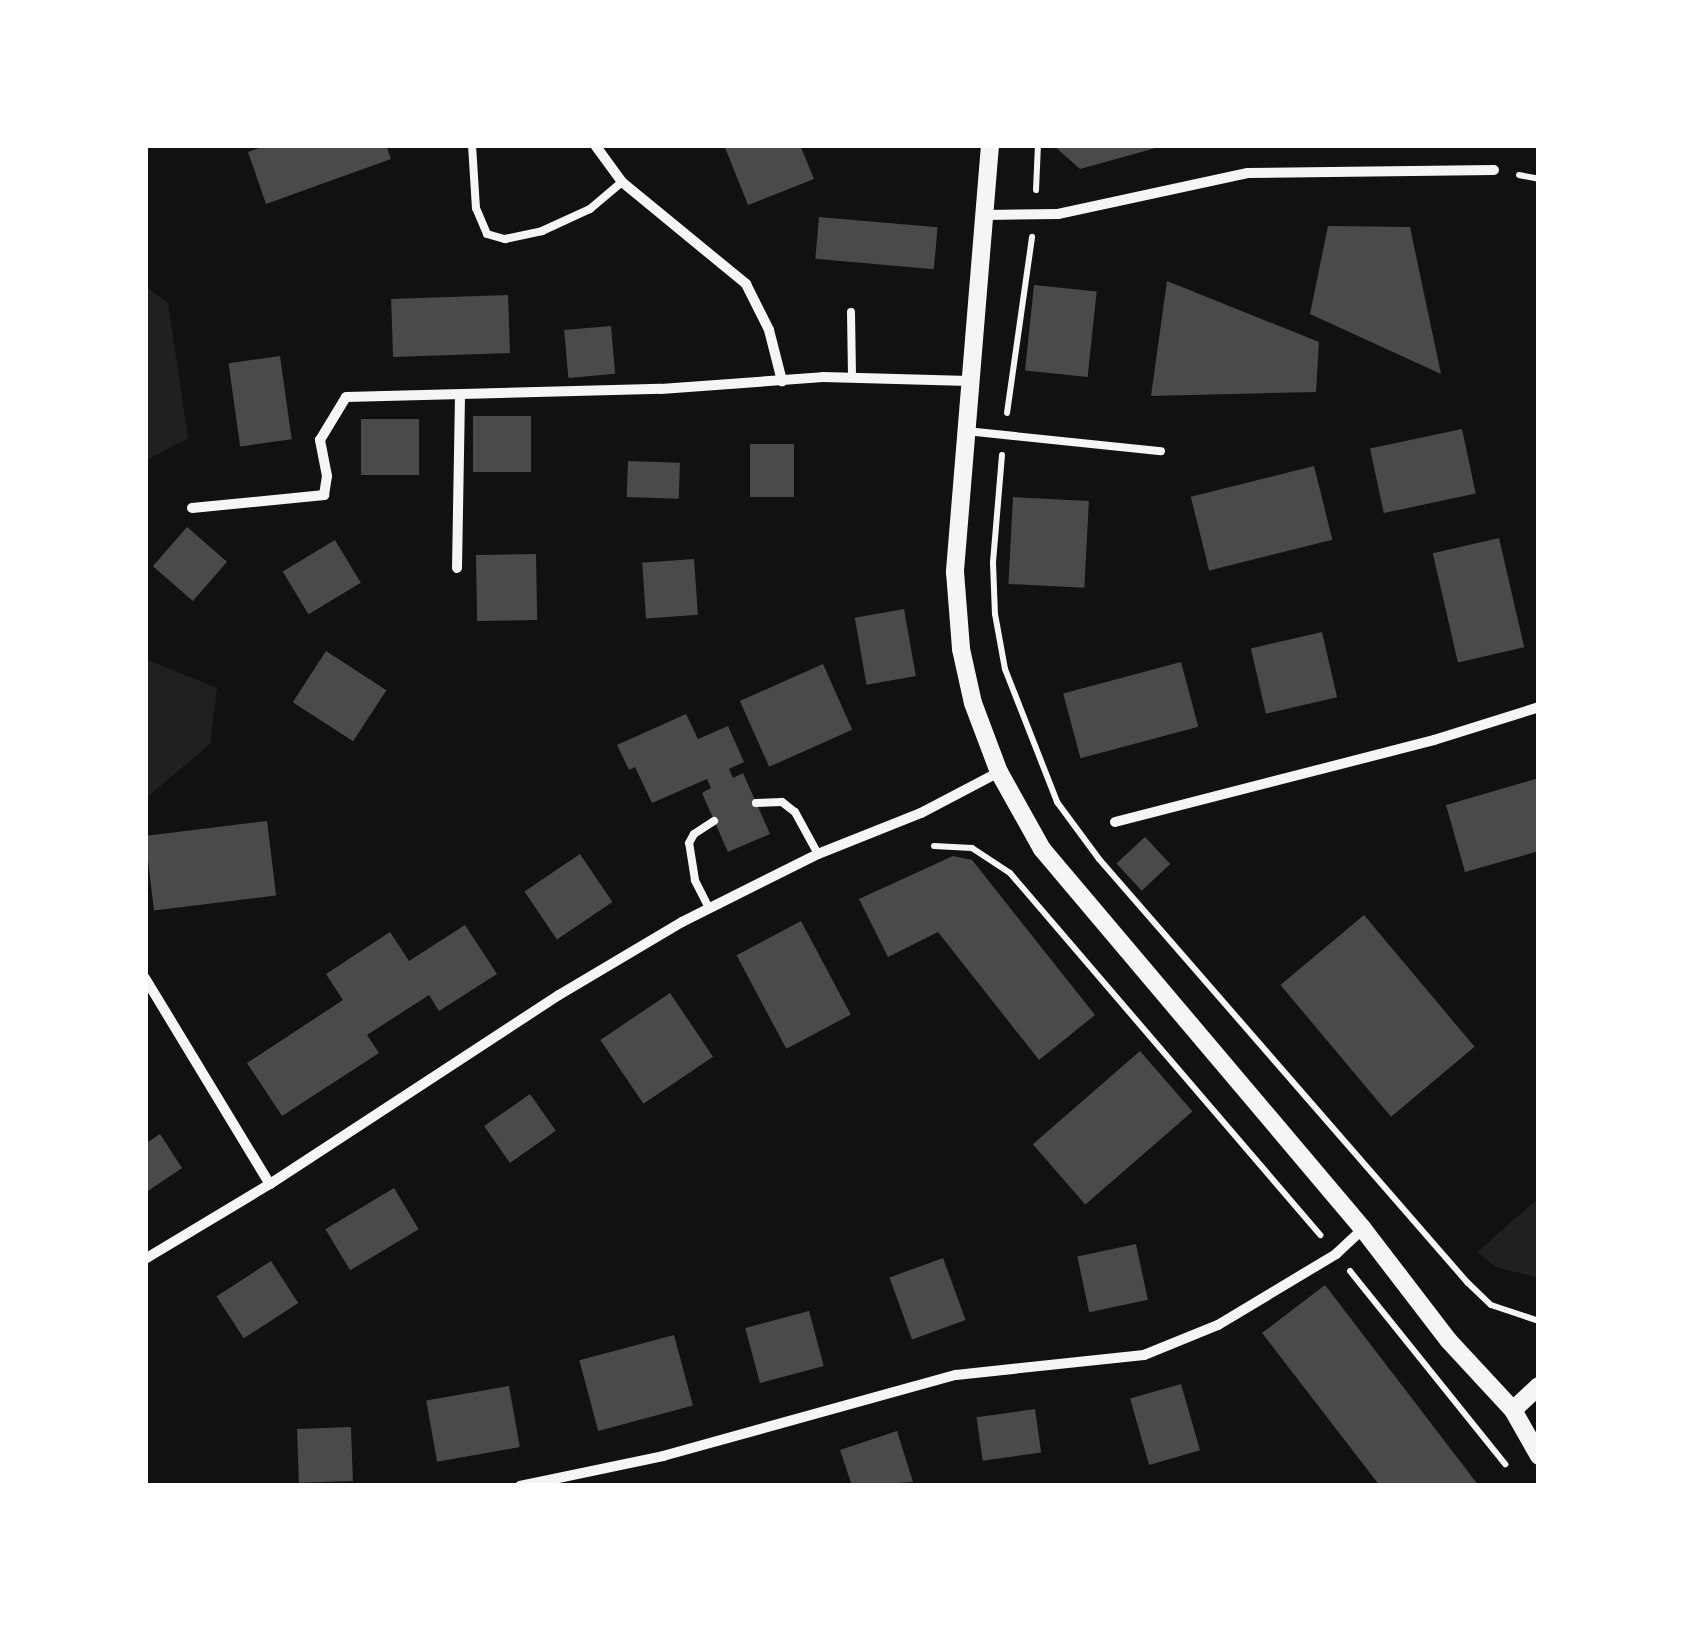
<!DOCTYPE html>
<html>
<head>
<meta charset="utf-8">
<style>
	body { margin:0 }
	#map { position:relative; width:1684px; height:1631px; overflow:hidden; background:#111; font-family:"Exo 2",sans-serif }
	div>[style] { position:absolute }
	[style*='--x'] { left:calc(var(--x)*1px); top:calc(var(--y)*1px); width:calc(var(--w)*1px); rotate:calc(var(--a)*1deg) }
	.green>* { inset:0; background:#202020 }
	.building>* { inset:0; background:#4a4a4a; transform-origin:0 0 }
	.path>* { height:6px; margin:-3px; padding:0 3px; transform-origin:3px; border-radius:3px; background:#f5f5f5 }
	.service>* { height:8px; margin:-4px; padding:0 4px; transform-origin:4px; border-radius:4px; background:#f5f5f5 }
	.minor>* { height:10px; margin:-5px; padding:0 5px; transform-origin:5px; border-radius:5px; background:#f5f5f5 }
	.tertiary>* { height:18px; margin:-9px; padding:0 9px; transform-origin:9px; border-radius:9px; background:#f5f5f5 }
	span { translate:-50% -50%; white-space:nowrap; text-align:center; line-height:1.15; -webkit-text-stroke:10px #fff; paint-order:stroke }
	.frame { position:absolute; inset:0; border:148px solid #fff; pointer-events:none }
</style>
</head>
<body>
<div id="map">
	<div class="green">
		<i style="clip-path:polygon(145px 286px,168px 303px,188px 438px,145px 461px)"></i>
		<i style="clip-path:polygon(145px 659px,217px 688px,210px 744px,145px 799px)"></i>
		<i style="clip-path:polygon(1539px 1198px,1539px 1278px,1496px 1267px,1477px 1252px)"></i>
	</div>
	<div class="building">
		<i style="clip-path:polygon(267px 145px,386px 145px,391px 159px,266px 204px,248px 152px)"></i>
		<i style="clip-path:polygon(724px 145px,800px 145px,814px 179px,748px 205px)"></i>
		<i style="clip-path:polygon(1053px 145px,1163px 145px,1163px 146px,1080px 169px)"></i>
		<i style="left:819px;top:217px;width:119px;height:42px;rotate:5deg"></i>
		<i style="clip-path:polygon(1328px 226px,1410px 227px,1441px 374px,1310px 314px)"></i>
		<i style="clip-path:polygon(1167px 281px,1319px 342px,1316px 392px,1151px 396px)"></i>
		<i style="left:1034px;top:285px;width:63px;height:86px;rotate:6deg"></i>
		<i style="left:508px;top:295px;width:58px;height:117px;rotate:88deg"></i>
		<i style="left:611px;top:326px;width:48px;height:47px;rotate:85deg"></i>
		<i style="left:280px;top:356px;width:84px;height:52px;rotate:82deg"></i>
		<i style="left:473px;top:416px;width:58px;height:56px"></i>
		<i style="left:419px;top:419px;width:56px;height:58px;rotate:90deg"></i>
		<i style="left:1462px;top:429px;width:66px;height:94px;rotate:78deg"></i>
		<i style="left:750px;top:444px;width:44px;height:53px"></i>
		<i style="left:628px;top:461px;width:52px;height:36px;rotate:2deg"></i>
		<i style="left:1314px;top:466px;width:76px;height:127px;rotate:76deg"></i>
		<i style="left:1013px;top:497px;width:76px;height:87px;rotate:3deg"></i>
		<i style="left:187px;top:527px;width:53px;height:52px;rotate:41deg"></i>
		<i style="left:1499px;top:538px;width:112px;height:68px;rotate:77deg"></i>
		<i style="left:335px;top:540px;width:50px;height:61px;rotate:59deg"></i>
		<i style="left:536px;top:554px;width:66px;height:60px;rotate:89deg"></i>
		<i style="left:694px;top:559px;width:56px;height:52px;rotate:86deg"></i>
		<i style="left:904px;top:609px;width:68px;height:50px;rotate:80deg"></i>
		<i style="left:1322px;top:632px;width:67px;height:73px;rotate:77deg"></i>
		<i style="left:326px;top:651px;width:72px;height:61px;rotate:33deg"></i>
		<i style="left:1181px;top:662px;width:67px;height:122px;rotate:75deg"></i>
		<i style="left:823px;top:664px;width:72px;height:91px;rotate:66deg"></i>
		<i style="clip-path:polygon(686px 714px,698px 739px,728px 726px,744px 762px,729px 769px,733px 778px,743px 773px,770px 834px,728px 852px,702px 793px,711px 788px,707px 779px,652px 803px,635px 767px,629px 770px,617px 745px)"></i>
		<i style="clip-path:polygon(1539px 778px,1539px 851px,1465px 872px,1446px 805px)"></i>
		<i style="left:267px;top:821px;width:75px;height:123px;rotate:83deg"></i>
		<i style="left:1145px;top:837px;width:37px;height:39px;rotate:47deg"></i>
		<i style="left:580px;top:854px;width:58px;height:67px;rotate:56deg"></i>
		<i style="clip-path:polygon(953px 856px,972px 860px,1095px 1015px,1039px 1060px,938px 932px,888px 957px,859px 899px)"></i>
		<i style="left:1364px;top:915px;width:172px;height:109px;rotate:50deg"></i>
		<i style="left:801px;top:921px;width:106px;height:73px;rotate:62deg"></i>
		<i style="clip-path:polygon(465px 925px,497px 974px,439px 1011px,429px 995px,367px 1035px,379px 1053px,282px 1116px,247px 1063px,343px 1000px,326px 974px,390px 932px,409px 961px)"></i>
		<i style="left:670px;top:993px;width:77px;height:84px;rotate:56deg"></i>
		<i style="left:1140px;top:1051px;width:80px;height:142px;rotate:49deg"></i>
		<i style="left:530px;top:1094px;width:45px;height:56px;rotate:55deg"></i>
		<i style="clip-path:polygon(160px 1134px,182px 1168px,145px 1193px,145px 1144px)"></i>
		<i style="left:394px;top:1188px;width:48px;height:80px;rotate:59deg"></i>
		<i style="left:1136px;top:1244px;width:57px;height:60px;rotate:78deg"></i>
		<i style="left:943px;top:1258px;width:66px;height:57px;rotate:70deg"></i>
		<i style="left:271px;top:1261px;width:50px;height:65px;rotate:57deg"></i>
		<i style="clip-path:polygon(1325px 1285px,1479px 1486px,1380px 1486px,1262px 1333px)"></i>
		<i style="left:809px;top:1311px;width:57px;height:66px;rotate:75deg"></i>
		<i style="left:674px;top:1335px;width:73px;height:98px;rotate:75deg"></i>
		<i style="left:1181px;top:1384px;width:69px;height:53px;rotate:74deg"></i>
		<i style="left:509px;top:1386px;width:62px;height:84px;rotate:80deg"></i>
		<i style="left:1035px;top:1409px;width:44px;height:59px;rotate:82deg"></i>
		<i style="left:351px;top:1427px;width:54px;height:54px;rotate:88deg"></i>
		<i style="clip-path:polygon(897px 1431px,913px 1482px,852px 1486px,840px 1450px)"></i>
	</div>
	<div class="path">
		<i style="--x:1519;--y:175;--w:20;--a:11"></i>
		<i style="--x:1036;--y:190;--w:45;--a:-87.5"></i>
		<i style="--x:1007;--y:413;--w:178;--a:-81.9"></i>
		<i style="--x:1002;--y:455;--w:108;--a:94.8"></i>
		<i style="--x:993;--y:563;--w:51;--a:87.8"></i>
		<i style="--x:995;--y:614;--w:56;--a:79.7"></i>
		<i style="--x:1005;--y:669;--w:143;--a:68.6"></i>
		<i style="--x:1057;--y:802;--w:71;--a:53.6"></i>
		<i style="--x:1099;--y:859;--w:561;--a:48.98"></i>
		<i style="--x:1467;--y:1282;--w:33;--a:44"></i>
		<i style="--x:1491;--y:1305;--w:51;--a:18.4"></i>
		<i style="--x:934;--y:846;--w:38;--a:3"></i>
		<i style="--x:972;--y:848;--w:45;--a:33.3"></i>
		<i style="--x:1010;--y:873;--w:477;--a:49.4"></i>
		<i style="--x:1350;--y:1271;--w:248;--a:51.2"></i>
	</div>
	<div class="service">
		<i style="--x:472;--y:145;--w:63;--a:86.4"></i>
		<i style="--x:476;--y:208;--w:28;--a:67"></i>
		<i style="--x:487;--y:234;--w:19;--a:16"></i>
		<i style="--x:505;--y:239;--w:38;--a:-12"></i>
		<i style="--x:542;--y:231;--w:53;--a:-24.6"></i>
		<i style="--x:590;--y:209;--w:42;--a:-40.2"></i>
		<i style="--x:851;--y:312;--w:66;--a:89.1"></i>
		<i style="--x:966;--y:431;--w:196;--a:5.9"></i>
		<i style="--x:756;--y:803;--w:26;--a:-2"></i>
		<i style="--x:782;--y:802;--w:16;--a:38"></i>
		<i style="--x:795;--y:812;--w:48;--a:61.3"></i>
		<i style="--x:709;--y:908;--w:31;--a:-117"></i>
		<i style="--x:695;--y:880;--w:37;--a:-99"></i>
		<i style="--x:689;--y:843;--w:10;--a:-61"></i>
		<i style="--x:694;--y:834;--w:24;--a:-33"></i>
	</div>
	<div class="minor">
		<i style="--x:595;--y:145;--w:46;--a:53.9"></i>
		<i style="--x:622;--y:182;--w:161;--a:39.4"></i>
		<i style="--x:746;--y:284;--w:51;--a:63.4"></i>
		<i style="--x:769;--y:330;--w:53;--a:75.7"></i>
		<i style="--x:985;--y:215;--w:73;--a:-0.8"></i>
		<i style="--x:1058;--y:214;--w:194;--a:-12.2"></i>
		<i style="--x:1248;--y:173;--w:246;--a:-0.7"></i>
		<i style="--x:192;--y:508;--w:133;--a:-5.6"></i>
		<i style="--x:324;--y:495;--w:19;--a:-81"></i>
		<i style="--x:327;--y:476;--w:37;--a:-101"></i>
		<i style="--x:320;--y:440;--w:50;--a:-58.8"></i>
		<i style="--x:346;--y:397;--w:315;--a:-1.5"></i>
		<i style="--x:661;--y:389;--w:162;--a:-4.2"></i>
		<i style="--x:823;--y:377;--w:146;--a:1.6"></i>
		<i style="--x:457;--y:568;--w:171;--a:-89"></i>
		<i style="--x:1115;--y:822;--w:329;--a:-14.4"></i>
		<i style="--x:1434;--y:740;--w:110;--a:-17.4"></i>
		<i style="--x:145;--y:978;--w:241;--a:58.8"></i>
		<i style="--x:145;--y:1259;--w:146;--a:-31"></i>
		<i style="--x:270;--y:1184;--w:345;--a:-33.2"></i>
		<i style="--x:559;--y:995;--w:143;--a:-30.7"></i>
		<i style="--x:682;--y:922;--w:152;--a:-26.6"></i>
		<i style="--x:818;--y:854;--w:111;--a:-21.7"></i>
		<i style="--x:921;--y:813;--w:88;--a:-27.7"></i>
		<i style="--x:520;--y:1486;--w:146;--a:-11.8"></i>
		<i style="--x:663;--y:1456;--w:304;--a:-15.5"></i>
		<i style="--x:956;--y:1375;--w:189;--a:-6.1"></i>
		<i style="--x:1144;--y:1355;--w:80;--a:-22.1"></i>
		<i style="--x:1218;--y:1325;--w:138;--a:-31"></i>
		<i style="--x:1336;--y:1254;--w:37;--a:-43"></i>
	</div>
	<div class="tertiary">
		<i style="--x:990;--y:145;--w:428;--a:94.7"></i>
		<i style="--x:955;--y:572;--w:77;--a:85.5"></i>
		<i style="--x:961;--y:649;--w:55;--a:77.5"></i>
		<i style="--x:973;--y:703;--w:74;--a:69.4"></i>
		<i style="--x:999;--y:772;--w:88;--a:60.8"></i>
		<i style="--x:1042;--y:849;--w:497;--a:49.8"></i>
		<i style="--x:1363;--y:1229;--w:141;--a:52.5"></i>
		<i style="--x:1449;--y:1341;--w:94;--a:47.2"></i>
		<i style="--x:1513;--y:1410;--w:53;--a:60.5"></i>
		<i style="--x:1513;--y:1410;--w:35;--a:-43"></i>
	</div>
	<div class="frame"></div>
</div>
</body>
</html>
